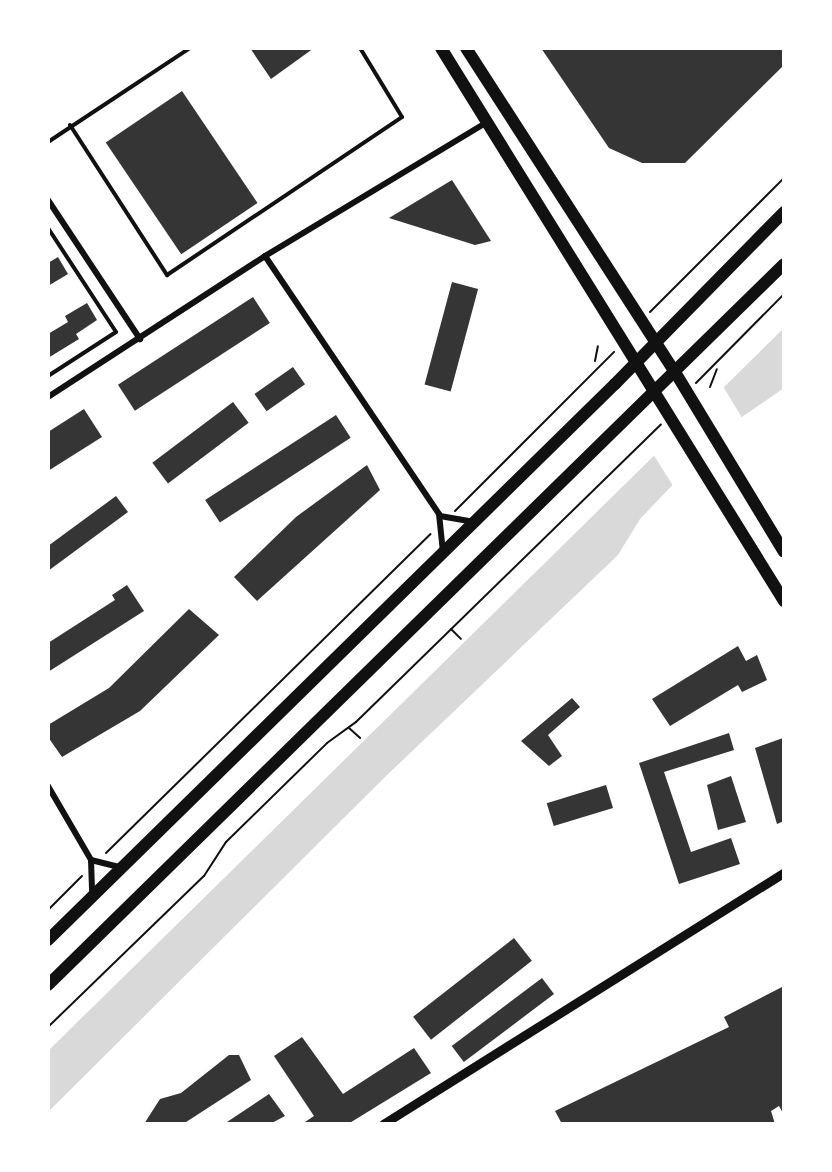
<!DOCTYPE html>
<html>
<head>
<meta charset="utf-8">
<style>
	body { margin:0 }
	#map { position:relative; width:832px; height:1172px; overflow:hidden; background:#fff; font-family:"Roboto Serif",serif }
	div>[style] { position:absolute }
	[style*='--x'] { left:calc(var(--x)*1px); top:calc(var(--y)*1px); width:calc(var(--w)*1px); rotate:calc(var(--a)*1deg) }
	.water>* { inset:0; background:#d9d9d9 }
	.pier>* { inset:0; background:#fff }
	.building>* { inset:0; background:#353535; transform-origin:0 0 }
	.path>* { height:2px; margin:-1px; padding:0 1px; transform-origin:1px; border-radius:1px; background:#111 }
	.service>* { height:4px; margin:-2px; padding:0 2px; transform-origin:2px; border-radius:2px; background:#111 }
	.minor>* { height:6px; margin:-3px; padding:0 3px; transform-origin:3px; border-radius:3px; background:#111 }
	.tertiary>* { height:9px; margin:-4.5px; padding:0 4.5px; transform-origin:4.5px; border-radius:4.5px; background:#111 }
	.primary>* { height:12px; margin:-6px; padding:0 6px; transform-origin:6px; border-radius:6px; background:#111 }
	span { translate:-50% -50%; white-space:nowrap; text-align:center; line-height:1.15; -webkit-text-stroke:6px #fff; paint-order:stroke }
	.frame { position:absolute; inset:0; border:50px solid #fff; pointer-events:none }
</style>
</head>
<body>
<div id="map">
	<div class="water">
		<i style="clip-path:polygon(784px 328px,784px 388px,729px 426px,640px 519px,618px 555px,385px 777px,48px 1112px,48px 1051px)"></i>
	</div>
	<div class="pier">
		<i style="clip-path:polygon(721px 383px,744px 421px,731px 428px,675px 489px,653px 454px)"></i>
	</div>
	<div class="building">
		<i style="clip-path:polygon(250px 48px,314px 48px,271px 79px)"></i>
		<i style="clip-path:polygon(541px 48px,784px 48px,784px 65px,685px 163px,642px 163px,609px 148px)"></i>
		<i style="left:182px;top:91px;width:135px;height:92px;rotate:56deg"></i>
		<i style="clip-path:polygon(452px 180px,491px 241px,475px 245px,389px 218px)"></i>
		<i style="clip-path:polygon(58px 257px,68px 274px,48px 286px,48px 263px)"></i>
		<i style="left:452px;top:282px;width:27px;height:106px;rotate:15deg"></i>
		<i style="left:253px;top:297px;width:31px;height:161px;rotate:57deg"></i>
		<i style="clip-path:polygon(87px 303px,97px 320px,76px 334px,79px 339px,48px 358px,48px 334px,68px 322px,65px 316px)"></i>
		<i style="left:293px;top:367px;width:21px;height:47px;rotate:55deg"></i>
		<i style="left:233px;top:402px;width:26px;height:101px;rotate:53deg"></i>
		<i style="clip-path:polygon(84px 409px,102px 437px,48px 471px,48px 432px)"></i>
		<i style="left:336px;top:415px;width:27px;height:156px;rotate:57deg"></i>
		<i style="clip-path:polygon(367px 465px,380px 490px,257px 601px,234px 577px,296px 517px)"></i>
		<i style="clip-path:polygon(116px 496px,128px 512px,48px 571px,48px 546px)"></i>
		<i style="clip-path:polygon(127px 585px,144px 611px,48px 672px,48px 643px,115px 600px,112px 595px)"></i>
		<i style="clip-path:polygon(189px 609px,219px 635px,140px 711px,62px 757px,48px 737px,48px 725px,109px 688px)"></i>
		<i style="clip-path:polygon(738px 646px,746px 661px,757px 655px,767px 680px,742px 692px,738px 685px,670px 726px,652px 699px)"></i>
		<i style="clip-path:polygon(572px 698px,580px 707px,548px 735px,562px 756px,549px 766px,521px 741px)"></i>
		<i style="clip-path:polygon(729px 733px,734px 750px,664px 772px,691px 852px,731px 838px,740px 864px,679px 884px,639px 763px)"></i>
		<i style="clip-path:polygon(783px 738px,784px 821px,777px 824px,755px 748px)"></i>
		<i style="clip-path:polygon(731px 776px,746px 822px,718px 830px,707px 785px)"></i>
		<i style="left:606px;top:785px;width:24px;height:62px;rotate:73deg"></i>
		<i style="left:514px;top:938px;width:29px;height:128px;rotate:52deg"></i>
		<i style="left:542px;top:978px;width:20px;height:113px;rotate:53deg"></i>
		<i style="clip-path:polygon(784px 986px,784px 1115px,779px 1106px,771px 1111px,775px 1124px,562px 1124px,555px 1111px,729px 1027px,724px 1017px)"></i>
		<i style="clip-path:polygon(302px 1037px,343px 1094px,414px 1048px,431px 1073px,348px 1124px,302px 1124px,314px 1116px,274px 1056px)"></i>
		<i style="clip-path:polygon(229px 1055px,239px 1055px,251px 1080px,183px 1124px,144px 1124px,160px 1099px,181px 1093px)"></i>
		<i style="clip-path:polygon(269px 1094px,285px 1116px,270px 1124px,224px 1124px)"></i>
	</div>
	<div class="path">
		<i style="--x:650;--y:312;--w:190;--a:-45"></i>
		<i style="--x:595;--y:361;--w:15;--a:-79"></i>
		<i style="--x:696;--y:383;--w:125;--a:-45.3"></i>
		<i style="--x:710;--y:387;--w:19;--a:-69"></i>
		<i style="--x:455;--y:511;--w:225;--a:-45"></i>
		<i style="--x:451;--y:629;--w:14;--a:45"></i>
		<i style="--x:349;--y:728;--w:15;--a:42"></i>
		<i style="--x:106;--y:853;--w:455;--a:-44.5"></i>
		<i style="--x:48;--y:910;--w:48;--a:-45"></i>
		<i style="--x:48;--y:1027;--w:217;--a:-44.1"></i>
		<i style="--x:204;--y:876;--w:40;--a:-57.1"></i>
		<i style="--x:226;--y:842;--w:141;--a:-44.4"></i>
		<i style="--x:327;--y:743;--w:36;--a:-36"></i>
		<i style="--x:356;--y:722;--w:426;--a:-44.3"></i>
	</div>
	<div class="service">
		<i style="--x:70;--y:125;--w:179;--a:57.1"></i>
		<i style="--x:167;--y:275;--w:283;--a:-33.9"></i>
		<i style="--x:402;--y:117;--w:81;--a:-121.3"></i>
		<i style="--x:48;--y:142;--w:170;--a:-33.5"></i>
		<i style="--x:48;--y:228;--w:124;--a:56.8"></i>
		<i style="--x:116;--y:332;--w:81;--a:147.1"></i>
	</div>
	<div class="minor">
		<i style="--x:48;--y:200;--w:167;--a:56.5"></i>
		<i style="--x:265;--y:256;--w:311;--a:56"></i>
		<i style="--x:439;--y:514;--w:37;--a:84"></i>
		<i style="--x:48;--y:397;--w:259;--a:-33"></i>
		<i style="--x:265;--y:256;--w:259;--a:-31.1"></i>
		<i style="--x:440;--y:516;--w:35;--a:10"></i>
		<i style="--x:48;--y:786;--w:86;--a:59.8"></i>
		<i style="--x:91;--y:860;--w:37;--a:88"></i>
		<i style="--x:91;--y:860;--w:32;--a:14"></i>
	</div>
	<div class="tertiary">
		<i style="--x:383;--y:1124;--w:474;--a:-32.1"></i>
	</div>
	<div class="primary">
		<i style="--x:441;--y:48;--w:651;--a:58.19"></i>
		<i style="--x:466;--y:48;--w:386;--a:57.2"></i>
		<i style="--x:675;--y:372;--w:210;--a:58.8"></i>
		<i style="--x:48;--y:940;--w:794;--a:-44.44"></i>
		<i style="--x:615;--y:384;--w:241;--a:-45.5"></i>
		<i style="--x:48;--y:985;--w:1030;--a:-44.41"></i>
	</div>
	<div class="frame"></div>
</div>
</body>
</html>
